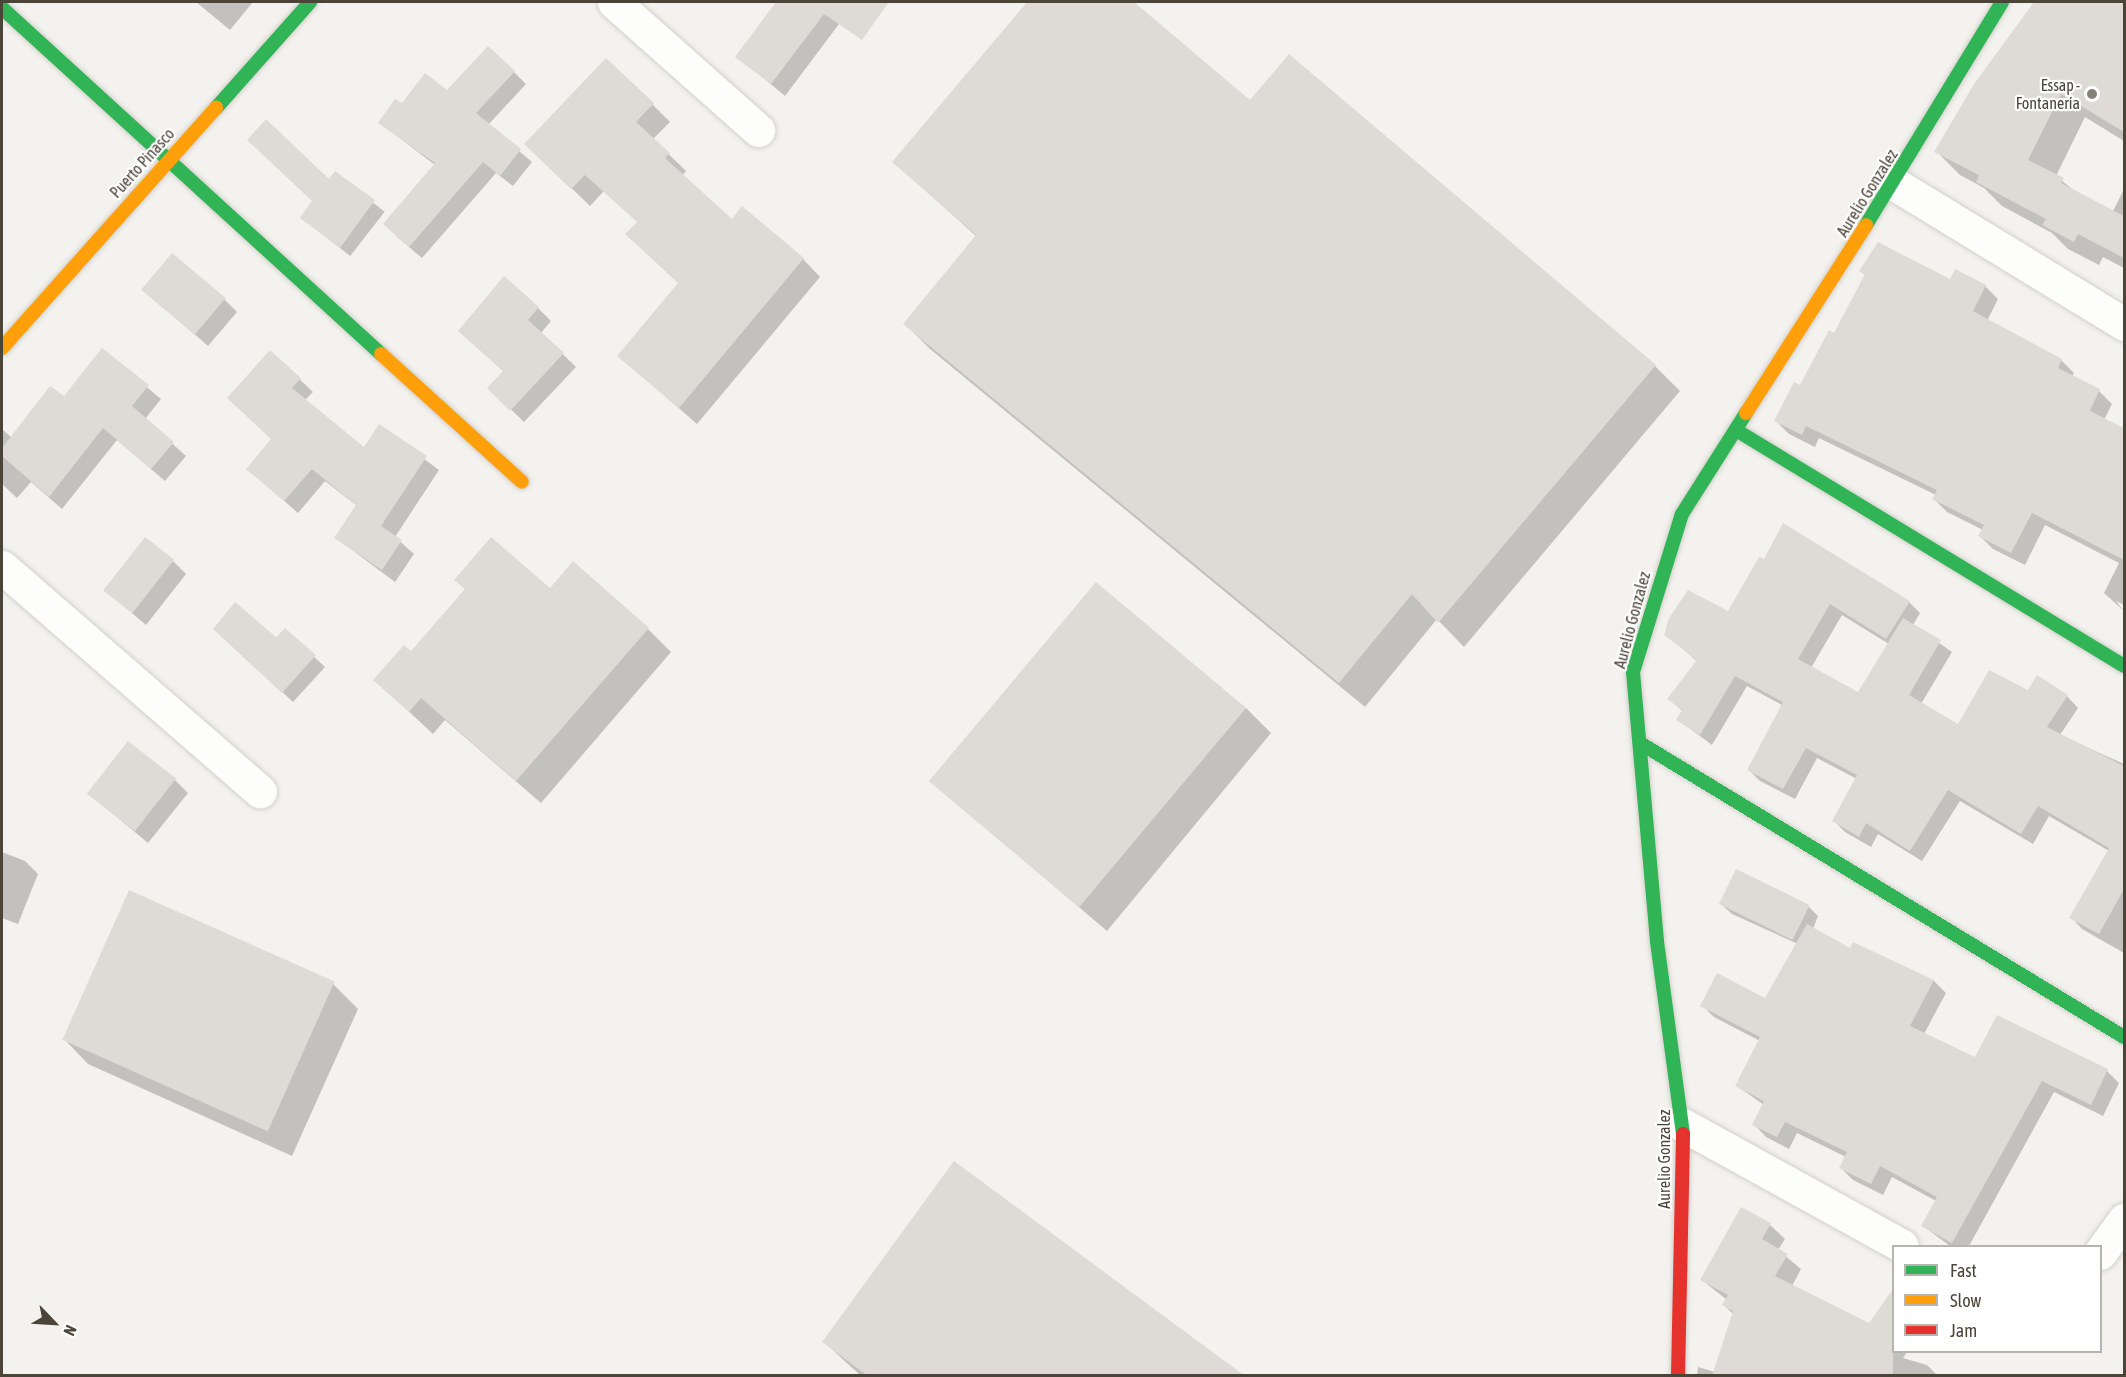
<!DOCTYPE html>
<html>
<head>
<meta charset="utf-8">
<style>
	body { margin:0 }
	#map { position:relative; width:2126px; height:1377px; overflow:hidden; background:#f4f2ee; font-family:"Asap Condensed",sans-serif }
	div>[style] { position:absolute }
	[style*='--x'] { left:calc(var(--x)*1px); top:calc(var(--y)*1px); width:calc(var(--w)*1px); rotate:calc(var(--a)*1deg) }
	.shadow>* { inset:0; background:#0003; transform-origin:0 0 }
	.building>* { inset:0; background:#dedbd6; transform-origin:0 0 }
	.roads { filter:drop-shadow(0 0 2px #d2d0cb) drop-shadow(0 0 2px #d2d0cb) }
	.street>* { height:33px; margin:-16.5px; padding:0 16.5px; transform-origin:16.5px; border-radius:16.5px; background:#fdfdfc }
	.fast>* { height:14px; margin:-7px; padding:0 7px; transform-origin:7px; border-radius:7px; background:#30b455 }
	.slow>* { height:14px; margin:-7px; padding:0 7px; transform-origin:7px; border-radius:7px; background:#ff9f0a }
	.jam>* { height:14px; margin:-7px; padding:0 7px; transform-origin:7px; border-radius:7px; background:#e5322d }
	.dots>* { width:16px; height:16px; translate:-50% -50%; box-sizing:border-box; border:3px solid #fff; border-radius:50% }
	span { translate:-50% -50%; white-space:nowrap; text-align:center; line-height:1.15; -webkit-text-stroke:4.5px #fff; paint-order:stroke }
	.poi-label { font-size:16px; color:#4b4439 }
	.right { translate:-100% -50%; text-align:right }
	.street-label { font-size:16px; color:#4b4439 }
	.frame { position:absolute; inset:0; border:3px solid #4b4439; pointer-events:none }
	.legend { position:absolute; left:1892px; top:1245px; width:210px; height:108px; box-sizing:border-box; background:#fff; border:2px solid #b7b4b0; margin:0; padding:8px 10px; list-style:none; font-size:18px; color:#4b4439 }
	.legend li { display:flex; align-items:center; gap:12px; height:30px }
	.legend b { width:30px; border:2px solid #b7b4b0 }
	.north { position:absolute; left:24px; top:1293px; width:60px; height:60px; -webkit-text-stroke:4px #fff; paint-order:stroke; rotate:115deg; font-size:16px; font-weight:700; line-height:24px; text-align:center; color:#4b4439 }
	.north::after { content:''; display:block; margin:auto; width:21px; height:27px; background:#4b4439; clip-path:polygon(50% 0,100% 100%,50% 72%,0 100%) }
</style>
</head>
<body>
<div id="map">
	<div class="shadow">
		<i style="clip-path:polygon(196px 2px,253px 2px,230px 30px)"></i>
		<i style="clip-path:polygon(778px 2px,838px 2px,848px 12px,785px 96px,737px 56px)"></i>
		<i style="clip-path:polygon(1029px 2px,1132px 2px,1250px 102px,1655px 366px,1680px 391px,1464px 647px,1437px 619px,1365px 707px,930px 349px,905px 324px,977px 237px,894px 162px)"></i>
		<i style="clip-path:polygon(2036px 2px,2124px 2px,2124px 141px,2085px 117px,2056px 176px,2077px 193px,2113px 211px,2124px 189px,2124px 268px,2103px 257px,2099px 265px,2068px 249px,2052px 233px,2002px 206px,1984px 188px,1960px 175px,1936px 151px,1976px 85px)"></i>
		<i style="clip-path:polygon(514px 72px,526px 84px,488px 125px,532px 162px,513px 186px,496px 173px,422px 258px,396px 236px,435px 165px,380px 123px,402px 105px)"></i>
		<i style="clip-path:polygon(652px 104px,670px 122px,653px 139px,686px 171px,682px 176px,732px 221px,803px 259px,820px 277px,697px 424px,619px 356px,679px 284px,638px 222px,604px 191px,590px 206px,526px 144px)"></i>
		<i style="left:335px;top:173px;width:63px;height:56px;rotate:38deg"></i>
		<i style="clip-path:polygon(1861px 271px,1985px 286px,1998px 299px,1987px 321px,2061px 360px,2074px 373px,2072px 377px,2099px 391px,2112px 404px,2104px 420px,2124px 430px,2124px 605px,2116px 601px,2124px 611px,2104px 593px,2119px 563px,2045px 525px,2025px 565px,1993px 549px,1980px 536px,1983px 530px,1947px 512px,1934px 499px,1936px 495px,1819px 438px,1815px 447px,1789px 434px,1776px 421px,1835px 335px,1866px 276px)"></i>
		<i style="clip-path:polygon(144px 290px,224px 299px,237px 312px,208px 346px)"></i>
		<i style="clip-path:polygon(538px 308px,551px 321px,541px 333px,576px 367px,524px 422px,489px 388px,504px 372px,460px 331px)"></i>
		<i style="clip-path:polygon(102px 350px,161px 399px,145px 419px,186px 456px,165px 481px,117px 440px,62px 509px,31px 482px,17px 498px,2px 484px,2px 429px,12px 438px,64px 398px)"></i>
		<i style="clip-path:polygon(271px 352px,313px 392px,305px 400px,364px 449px,380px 426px,439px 470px,395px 537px,414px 554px,395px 582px,336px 538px,357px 506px,325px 481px,298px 513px,248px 469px,272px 439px)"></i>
		<i style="clip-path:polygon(evenodd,1760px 559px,1909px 602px,1920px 613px,1913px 625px,1952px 652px,1921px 704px,1959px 726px,2028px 692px,2067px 696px,2078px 708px,2060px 735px,2124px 764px,2124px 953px,2082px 929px,2071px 917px,2109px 851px,2049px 816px,2033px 844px,1960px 801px,1922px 861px,1878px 834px,1871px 847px,1845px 832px,1834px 821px,1857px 779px,1817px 758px,1795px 799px,1760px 781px,1749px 770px,1782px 705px,1747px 686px,1712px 745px,1677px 719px,1682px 711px,1669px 698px,1698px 662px,1666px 634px,1728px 613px,1760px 559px,1842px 615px,1889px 644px,1859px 694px,1811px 668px,1842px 615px)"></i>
		<i style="clip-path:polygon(173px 561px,186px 574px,146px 625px,106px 591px)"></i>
		<i style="clip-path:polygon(456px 580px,550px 590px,648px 629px,671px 652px,541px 803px,445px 720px,433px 734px,375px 680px,411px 653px,466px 590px)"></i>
		<i style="clip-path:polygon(285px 630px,325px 667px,293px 702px,225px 639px,276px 639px)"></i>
		<i style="clip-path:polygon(1246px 708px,1271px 733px,1107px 931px,932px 782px)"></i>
		<i style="clip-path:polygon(175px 780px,188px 793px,148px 843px,88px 793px)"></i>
		<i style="clip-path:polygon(2px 852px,25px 861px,38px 874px,18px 924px,2px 918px)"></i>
		<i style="clip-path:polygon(1722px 905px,1809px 907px,1818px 916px,1813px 929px,1850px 951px,1854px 944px,1934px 981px,1946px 993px,1924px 1034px,1975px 1059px,2107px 1071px,2119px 1083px,2103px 1116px,2054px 1092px,1969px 1246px,1950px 1246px,1923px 1226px,1936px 1201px,1892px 1177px,1883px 1195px,1853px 1180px,1841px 1168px,1846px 1157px,1797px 1133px,1789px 1149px,1766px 1137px,1754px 1124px,1764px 1105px,1737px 1086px,1760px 1041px,1714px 1017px,1702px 1005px,1766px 1000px,1798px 944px,1732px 914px)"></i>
		<i style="clip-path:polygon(333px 984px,358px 1009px,292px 1156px,88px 1064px,63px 1038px)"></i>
		<i style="clip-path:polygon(1770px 1225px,1785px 1239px,1778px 1250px,1801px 1269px,1792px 1286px,1893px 1337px,1894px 1352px,1907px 1352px,1903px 1358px,1927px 1365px,1938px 1376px,1697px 1376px,1698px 1367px,1715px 1372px,1733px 1314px,1724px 1305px,1727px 1300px,1702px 1280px)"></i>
		<i style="clip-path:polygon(824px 1342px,1242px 1376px,861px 1376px)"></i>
	</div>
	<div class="building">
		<i style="clip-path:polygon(776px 2px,889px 2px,862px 40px,824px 14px,771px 84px,735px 57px)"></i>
		<i style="clip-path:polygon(1027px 2px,1134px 2px,1250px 100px,1289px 54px,1656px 365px,1438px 623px,1412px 594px,1339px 683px,903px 324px,976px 235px,892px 162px)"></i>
		<i style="clip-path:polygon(2034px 2px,2124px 2px,2124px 132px,2061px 94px,2028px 160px,2064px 178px,2061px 183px,2124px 216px,2124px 258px,2078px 234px,2074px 242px,2042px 225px,2046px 219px,1976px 182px,1979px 175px,1934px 152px,1974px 84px)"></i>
		<i style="clip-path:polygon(488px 46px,515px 71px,476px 113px,521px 149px,500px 176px,483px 162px,409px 247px,383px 224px,435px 163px,378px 123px,395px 99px,402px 103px,425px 73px,447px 90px)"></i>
		<i style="clip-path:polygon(606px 58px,654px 103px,636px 122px,670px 153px,665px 158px,732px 219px,742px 206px,804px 258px,679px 408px,617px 356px,678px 283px,625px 234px,637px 222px,585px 175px,571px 189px,524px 144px)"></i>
		<i style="clip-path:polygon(266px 119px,329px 179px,335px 171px,375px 200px,340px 248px,300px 218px,312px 201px,247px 140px)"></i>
		<i style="clip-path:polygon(1878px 242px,1950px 279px,1955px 269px,1986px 285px,1973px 311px,2062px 359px,2058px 368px,2100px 389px,2090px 411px,2124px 428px,2124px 560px,2032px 513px,2011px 553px,1978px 536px,1984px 525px,1932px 499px,1937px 490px,1806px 426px,1802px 435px,1774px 421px,1794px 382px,1800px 385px,1829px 330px,1834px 333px,1865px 274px,1859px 271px)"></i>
		<i style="left:172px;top:253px;width:70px;height:48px;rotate:40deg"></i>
		<i style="clip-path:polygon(504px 276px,539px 307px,528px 320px,564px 353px,510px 411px,487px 388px,503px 371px,458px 331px)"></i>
		<i style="clip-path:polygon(102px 348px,149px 385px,132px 406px,174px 442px,151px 469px,103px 428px,49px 497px,2px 456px,2px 448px,50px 386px,64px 396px)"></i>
		<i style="clip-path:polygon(270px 350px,301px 378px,292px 388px,364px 447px,379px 424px,427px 456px,381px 526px,402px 540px,382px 570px,334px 538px,356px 505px,312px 469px,284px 501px,246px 469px,271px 439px,227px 398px)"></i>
		<i style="clip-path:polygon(1783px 523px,1910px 601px,1886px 639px,1830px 604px,1798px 659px,1858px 692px,1903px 618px,1941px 640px,1909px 695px,1958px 724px,1989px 670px,2028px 690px,2037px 675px,2068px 695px,2047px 727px,2124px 766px,2124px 889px,2099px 934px,2069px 918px,2109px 848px,2038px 806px,2021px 834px,1948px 790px,1910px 851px,1866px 823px,1859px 837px,1832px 821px,1857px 775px,1806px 748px,1783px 789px,1747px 770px,1783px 702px,1735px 676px,1700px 735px,1676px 720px,1682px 710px,1667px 699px,1697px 660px,1664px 635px,1669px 618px,1688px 590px,1728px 611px,1759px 557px,1764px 559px)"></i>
		<i style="left:145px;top:537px;width:37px;height:68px;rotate:38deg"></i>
		<i style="clip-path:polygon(491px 537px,550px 588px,573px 561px,649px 628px,516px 781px,421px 698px,409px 712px,373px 680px,404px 645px,411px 651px,465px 589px,454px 580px)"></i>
		<i style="left:1096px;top:582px;width:196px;height:260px;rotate:40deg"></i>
		<i style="clip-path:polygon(235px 602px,276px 637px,285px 628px,316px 655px,282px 693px,213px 629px)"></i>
		<i style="left:128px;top:741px;width:61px;height:67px;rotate:38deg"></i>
		<i style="left:1736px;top:869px;width:82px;height:39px;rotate:26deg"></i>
		<i style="left:129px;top:890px;width:225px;height:164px;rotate:24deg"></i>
		<i style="clip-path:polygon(1807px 924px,1850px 948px,1853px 942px,1934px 980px,1910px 1026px,1975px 1057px,1997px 1015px,2108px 1069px,2091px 1105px,2042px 1081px,1952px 1243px,1921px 1226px,1937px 1197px,1880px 1166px,1871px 1184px,1839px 1168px,1847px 1152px,1785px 1122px,1777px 1137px,1752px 1125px,1764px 1101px,1735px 1086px,1760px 1037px,1700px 1006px,1717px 973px,1765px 998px)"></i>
		<i style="clip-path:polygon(954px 1161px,1245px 1376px,868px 1376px,822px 1342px)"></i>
		<i style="clip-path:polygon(1741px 1207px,1771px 1223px,1762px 1239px,1788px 1254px,1775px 1276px,1869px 1323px,1893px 1289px,1893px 1376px,1712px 1376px,1733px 1311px,1722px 1305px,1728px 1295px,1700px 1280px)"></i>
	</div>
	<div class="roads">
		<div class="street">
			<i style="--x:614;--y:2;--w:193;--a:41.6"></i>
			<i style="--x:1893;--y:183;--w:271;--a:31.4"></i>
			<i style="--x:2;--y:567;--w:342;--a:41"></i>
			<i style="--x:1683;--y:1125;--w:250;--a:28.9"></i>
			<i style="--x:2100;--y:1253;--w:41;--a:-54"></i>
		</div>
		<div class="fast">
			<i style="--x:2;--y:8;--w:513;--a:42.39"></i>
			<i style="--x:216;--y:108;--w:142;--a:-48.4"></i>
			<i style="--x:1866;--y:225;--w:261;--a:-58.6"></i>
			<i style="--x:1736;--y:430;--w:454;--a:31.3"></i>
			<i style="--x:1640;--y:743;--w:566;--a:31.28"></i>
			<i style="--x:1683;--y:1134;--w:195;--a:-97.7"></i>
			<i style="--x:1657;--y:941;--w:270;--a:-95.1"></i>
			<i style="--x:1633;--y:672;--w:165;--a:-72.8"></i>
			<i style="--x:1682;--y:514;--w:120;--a:-57.6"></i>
		</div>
		<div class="slow">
			<i style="--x:2;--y:348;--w:322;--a:-48.3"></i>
			<i style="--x:381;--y:354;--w:190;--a:42.2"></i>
			<i style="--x:1746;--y:413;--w:223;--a:-57.4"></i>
		</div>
		<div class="jam">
			<i style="--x:1678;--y:1376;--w:242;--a:-88.8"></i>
		</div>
	</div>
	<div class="dots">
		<i style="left:2092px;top:94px;background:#868178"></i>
	</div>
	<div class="poi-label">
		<span class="right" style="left:2080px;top:94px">Essap -<br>Fontanería</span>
	</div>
	<div class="street-label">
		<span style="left:142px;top:163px;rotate:-48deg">Puerto Pinasco</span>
		<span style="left:1867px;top:193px;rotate:-58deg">Aurelio Gonzalez</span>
		<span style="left:1632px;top:620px;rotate:-75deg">Aurelio Gonzalez</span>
		<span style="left:1664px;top:1159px;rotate:-90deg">Aurelio Gonzalez</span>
	</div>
	<div class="frame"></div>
	<ul class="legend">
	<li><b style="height:8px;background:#30b455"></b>Fast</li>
	<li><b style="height:8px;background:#ff9f0a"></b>Slow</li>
	<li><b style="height:8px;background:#e5322d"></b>Jam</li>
	</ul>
	<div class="north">N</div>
</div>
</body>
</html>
